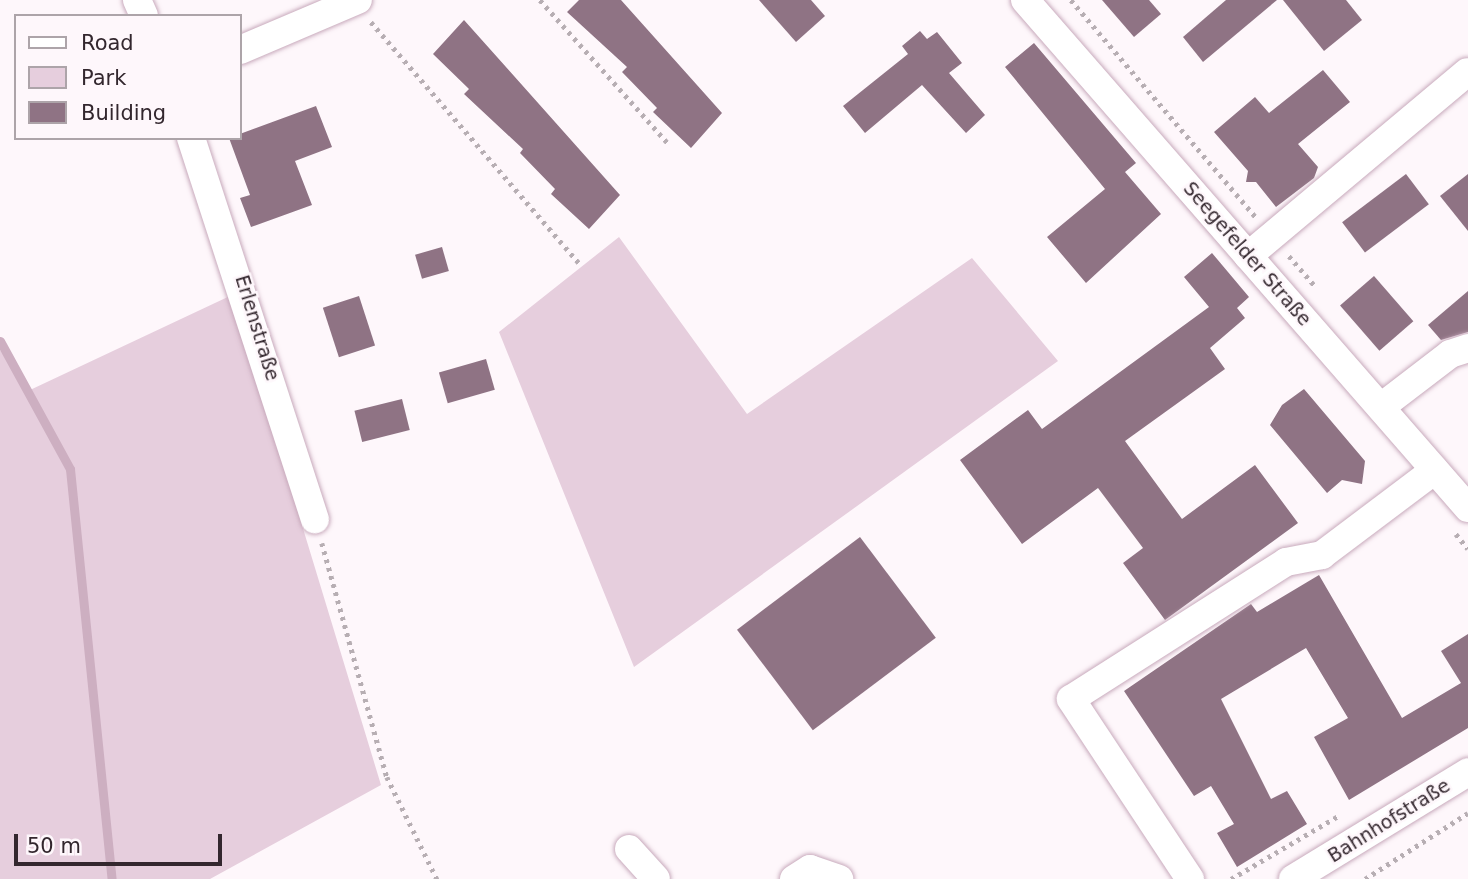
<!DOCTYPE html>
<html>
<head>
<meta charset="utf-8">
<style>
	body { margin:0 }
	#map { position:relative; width:1468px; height:879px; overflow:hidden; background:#fef7fb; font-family:"DejaVu Sans",sans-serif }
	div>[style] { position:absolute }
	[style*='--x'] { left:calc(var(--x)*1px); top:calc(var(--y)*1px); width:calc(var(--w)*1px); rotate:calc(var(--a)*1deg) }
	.green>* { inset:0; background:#e6cedd }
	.stream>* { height:9px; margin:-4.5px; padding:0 4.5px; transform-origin:4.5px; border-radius:4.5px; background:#cdafc1 }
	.building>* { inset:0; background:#8f7384; transform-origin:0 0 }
	.path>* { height:4.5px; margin-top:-2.25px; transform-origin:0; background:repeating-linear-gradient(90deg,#b7aeb3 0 3.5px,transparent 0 8.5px) }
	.roads { filter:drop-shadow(0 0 2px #c8aabc) drop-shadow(0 0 2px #c8aabc) }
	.minor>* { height:28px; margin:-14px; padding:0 14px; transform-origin:14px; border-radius:14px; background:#fff }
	span { translate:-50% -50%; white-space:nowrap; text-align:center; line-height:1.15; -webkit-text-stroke:5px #fef7fb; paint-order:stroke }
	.street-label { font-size:19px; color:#33272e }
	.legend { position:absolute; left:14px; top:14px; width:228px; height:126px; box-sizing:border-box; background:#fef7fb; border:2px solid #ada4a9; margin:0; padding:9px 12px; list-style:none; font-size:21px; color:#33272e }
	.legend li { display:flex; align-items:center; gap:14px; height:35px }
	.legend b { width:35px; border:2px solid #ada4a9 }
	.scale { position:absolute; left:14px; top:834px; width:208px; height:32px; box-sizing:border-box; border:4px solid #33272e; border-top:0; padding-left:9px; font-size:21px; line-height:24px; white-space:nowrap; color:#33272e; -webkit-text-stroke:5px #fef7fb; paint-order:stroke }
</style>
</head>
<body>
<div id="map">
	<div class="green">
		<i style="clip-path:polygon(619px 237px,747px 414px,972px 258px,1058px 361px,634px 667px,499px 332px)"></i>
		<i style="clip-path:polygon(232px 295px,381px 785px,210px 879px,0 879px,0 350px,30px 390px)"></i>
	</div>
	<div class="stream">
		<i style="--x:0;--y:341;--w:146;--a:61.3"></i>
		<i style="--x:70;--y:469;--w:412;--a:84.2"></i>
	</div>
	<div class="building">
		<i style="clip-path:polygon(579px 0,621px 0,722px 113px,691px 148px,653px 112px,657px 108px,622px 72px,627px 67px,567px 12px)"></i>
		<i style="clip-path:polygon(759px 0,811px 0,825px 16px,796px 42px)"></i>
		<i style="clip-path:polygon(1102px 0,1149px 0,1161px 14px,1134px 37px)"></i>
		<i style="clip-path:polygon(1226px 0,1277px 0,1203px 62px,1183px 37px)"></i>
		<i style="clip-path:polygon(1283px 0,1346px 0,1362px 20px,1324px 51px)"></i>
		<i style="clip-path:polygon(464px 20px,620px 195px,589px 229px,551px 194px,555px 189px,520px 153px,523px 149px,464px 94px,469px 89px,433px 54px)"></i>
		<i style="clip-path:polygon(920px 31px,927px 39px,937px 32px,962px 63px,949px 73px,985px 115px,966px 133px,922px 85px,865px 133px,843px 106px,908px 54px,902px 46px)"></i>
		<i style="clip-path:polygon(1034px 43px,1136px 163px,1125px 172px,1161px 214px,1086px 283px,1047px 237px,1105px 189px,1005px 67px)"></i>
		<i style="clip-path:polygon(1323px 70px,1350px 102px,1298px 144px,1318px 167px,1314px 178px,1276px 207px,1256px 182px,1246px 182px,1248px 171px,1214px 132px,1255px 97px,1269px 113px)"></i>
		<i style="clip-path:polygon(316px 106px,332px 147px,295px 161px,312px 205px,251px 227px,240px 198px,250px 195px,229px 138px)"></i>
		<i style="left:1406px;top:174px;width:38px;height:80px;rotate:53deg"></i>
		<i style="clip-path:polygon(1468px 174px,1468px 231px,1440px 196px)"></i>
		<i style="left:442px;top:247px;width:25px;height:28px;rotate:74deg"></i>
		<i style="clip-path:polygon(1212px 253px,1249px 297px,1237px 308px,1245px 318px,1210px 348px,1225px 369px,1125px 441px,1182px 519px,1255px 465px,1298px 523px,1165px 620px,1123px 563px,1143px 548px,1098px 488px,1022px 544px,960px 460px,1028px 410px,1042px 429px,1209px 307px,1184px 277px)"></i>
		<i style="left:1374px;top:276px;width:60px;height:45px;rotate:49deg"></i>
		<i style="clip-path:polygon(1468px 291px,1468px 332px,1441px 340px,1428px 325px)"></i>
		<i style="left:359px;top:296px;width:52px;height:38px;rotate:72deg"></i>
		<i style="left:486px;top:359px;width:32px;height:49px;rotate:74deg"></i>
		<i style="clip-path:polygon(1304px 389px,1365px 461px,1362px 484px,1342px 480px,1327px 493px,1270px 425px,1282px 405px)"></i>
		<i style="left:402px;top:399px;width:32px;height:49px;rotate:76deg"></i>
		<i style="left:860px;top:537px;width:126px;height:154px;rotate:53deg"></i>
		<i style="clip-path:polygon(1319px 575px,1402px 718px,1461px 683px,1441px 651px,1468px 634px,1468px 728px,1349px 800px,1314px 737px,1348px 718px,1306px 648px,1221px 699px,1271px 799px,1287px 791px,1307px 824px,1237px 867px,1217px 833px,1234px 824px,1211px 786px,1194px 796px,1124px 691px,1251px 604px,1257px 612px)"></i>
	</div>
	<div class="path">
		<i style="--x:540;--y:0;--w:191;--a:48.2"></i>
		<i style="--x:1071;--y:0;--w:285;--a:49.6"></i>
		<i style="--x:371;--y:22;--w:321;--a:49.2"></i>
		<i style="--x:1289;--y:256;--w:40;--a:49"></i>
		<i style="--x:1456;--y:534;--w:19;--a:51"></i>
		<i style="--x:322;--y:543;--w:243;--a:74.5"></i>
		<i style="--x:387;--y:777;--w:114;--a:63.9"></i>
		<i style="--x:1231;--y:879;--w:124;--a:-30.5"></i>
		<i style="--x:1365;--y:879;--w:122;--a:-32.7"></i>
	</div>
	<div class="roads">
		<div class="minor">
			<i style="--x:137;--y:0;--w:17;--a:66"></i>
			<i style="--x:1025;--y:0;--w:674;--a:48.91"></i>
			<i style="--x:240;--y:50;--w:128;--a:-23"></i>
			<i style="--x:191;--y:138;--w:401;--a:72"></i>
			<i style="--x:1248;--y:256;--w:286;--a:-40"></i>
			<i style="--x:1381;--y:407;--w:87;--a:-37.5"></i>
			<i style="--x:1450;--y:354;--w:19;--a:-18"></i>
			<i style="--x:629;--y:849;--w:40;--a:48"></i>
			<i style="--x:794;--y:879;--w:19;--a:-32"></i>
			<i style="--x:810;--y:869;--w:31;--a:19"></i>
			<i style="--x:1190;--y:879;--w:216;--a:-123.5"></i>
			<i style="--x:1071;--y:699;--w:255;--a:-32.5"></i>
			<i style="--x:1286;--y:562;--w:37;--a:-11"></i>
			<i style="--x:1322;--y:555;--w:141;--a:-37"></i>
			<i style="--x:1293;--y:879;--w:205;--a:-31.4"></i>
		</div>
	</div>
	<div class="street-label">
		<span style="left:1247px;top:254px;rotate:49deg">Seegefelder Straße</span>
		<span style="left:257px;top:328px;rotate:73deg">Erlenstraße</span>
		<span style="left:1389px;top:821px;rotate:-32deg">Bahnhofstraße</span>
	</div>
	<ul class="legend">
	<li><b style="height:9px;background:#fff"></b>Road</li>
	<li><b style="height:19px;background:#e6cedd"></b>Park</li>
	<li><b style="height:19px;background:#8f7384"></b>Building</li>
	</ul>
	<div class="scale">50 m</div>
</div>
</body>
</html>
